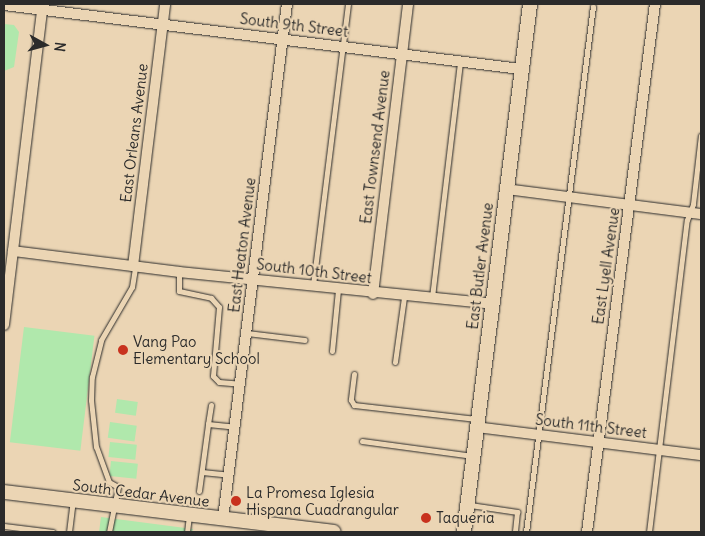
<!DOCTYPE html>
<html>
<head>
<meta charset="utf-8">
<style>
	body { margin:0 }
	#map { position:relative; width:705px; height:536px; overflow:hidden; background:#ebd5b4; font-family:Delius,sans-serif }
	div>[style] { position:absolute }
	[style*='--x'] { left:calc(var(--x)*1px); top:calc(var(--y)*1px); width:calc(var(--w)*1px); rotate:calc(var(--a)*1deg) }
	.green>* { inset:0; background:#b0e8ac; transform-origin:0 0 }
	.roads { filter:drop-shadow(0 0 1px #2b2b2b) drop-shadow(0 0 1px #2b2b2b) }
	.lane>* { height:5px; margin:-2.5px; padding:0 2.5px; transform-origin:2.5px; border-radius:2.5px; background:#ebd5b4 }
	.street>* { height:10px; margin:-5px; padding:0 5px; transform-origin:5px; border-radius:5px; background:#ebd5b4 }
	.secondary>* { height:14px; margin:-7px; padding:0 7px; transform-origin:7px; border-radius:7px; background:#ebd5b4 }
	.dots>* { width:14px; height:14px; translate:-50% -50%; box-sizing:border-box; border:2px solid #ebd5b4; border-radius:50% }
	span { translate:-50% -50%; white-space:nowrap; text-align:center; line-height:1.15; -webkit-text-stroke:4px #ebd5b4; paint-order:stroke }
	.street-label { font-size:15px; color:#2b2b2b }
	.poi-label { font-size:15px; color:#2b2b2b }
	.left { translate:0 -50%; text-align:left }
	.frame { position:absolute; inset:0; border:5px solid #2b2b2b; pointer-events:none }
	.north { position:absolute; left:20px; top:20px; width:50px; height:50px; -webkit-text-stroke:4px #ebd5b4; paint-order:stroke; rotate:97deg; font-size:14px; font-weight:700; line-height:20px; text-align:center; color:#2b2b2b }
	.north::after { content:''; display:block; margin:auto; width:18px; height:22px; background:#2b2b2b; clip-path:polygon(50% 0,100% 100%,50% 72%,0 100%) }
</style>
</head>
<body>
<div id="map">
	<div class="green">
		<i style="clip-path:polygon(4px 24px,14px 25px,19px 32px,14px 67px,4px 71px)"></i>
		<i style="left:24px;top:327px;width:71px;height:116px;rotate:7deg"></i>
		<i style="left:117px;top:399px;width:21px;height:14px;rotate:8deg"></i>
		<i style="left:110px;top:422px;width:27px;height:16px;rotate:8deg"></i>
		<i style="left:110px;top:442px;width:27px;height:15px;rotate:6deg"></i>
		<i style="left:111px;top:461px;width:27px;height:15px;rotate:6deg"></i>
		<i style="clip-path:polygon(101px 517px,193px 529px,192px 532px,99px 532px)"></i>
	</div>
	<div class="roads">
		<div class="lane">
			<i style="--x:179;--y:272;--w:19;--a:90"></i>
			<i style="--x:179;--y:291;--w:33;--a:12"></i>
			<i style="--x:211;--y:298;--w:12;--a:48"></i>
			<i style="--x:219;--y:307;--w:69;--a:95"></i>
			<i style="--x:213;--y:376;--w:8;--a:45"></i>
			<i style="--x:219;--y:382;--w:21;--a:5"></i>
			<i style="--x:313;--y:285;--w:283;--a:-82.9"></i>
			<i style="--x:432;--y:297;--w:237;--a:-83.2"></i>
			<i style="--x:247;--y:333;--w:58;--a:6.9"></i>
			<i style="--x:332;--y:351;--w:61;--a:-84.4"></i>
			<i style="--x:395;--y:362;--w:66;--a:-82.1"></i>
			<i style="--x:354;--y:374;--w:26;--a:97"></i>
			<i style="--x:351;--y:400;--w:6;--a:59"></i>
			<i style="--x:354;--y:405;--w:123;--a:6.5"></i>
			<i style="--x:211;--y:405;--w:19;--a:99"></i>
			<i style="--x:208;--y:424;--w:27;--a:6"></i>
			<i style="--x:362;--y:441;--w:112;--a:7.7"></i>
			<i style="--x:202;--y:472;--w:27;--a:6"></i>
			<i style="--x:199;--y:491;--w:68;--a:-82.3"></i>
			<i style="--x:470;--y:505;--w:48;--a:8.5"></i>
			<i style="--x:517;--y:512;--w:20;--a:96"></i>
			<i style="--x:4;--y:526;--w:49;--a:7"></i>
			<i style="--x:69;--y:532;--w:31;--a:-83"></i>
			<i style="--x:109;--y:532;--w:46;--a:-78.7"></i>
			<i style="--x:118;--y:487;--w:10;--a:-151"></i>
			<i style="--x:109;--y:482;--w:37;--a:-110"></i>
			<i style="--x:96;--y:447;--w:47;--a:-96.1"></i>
			<i style="--x:91;--y:400;--w:23;--a:-88"></i>
			<i style="--x:92;--y:377;--w:38;--a:-76"></i>
			<i style="--x:101;--y:340;--w:61;--a:-59.7"></i>
			<i style="--x:132;--y:287;--w:20;--a:-81"></i>
			<i style="--x:187;--y:532;--w:17;--a:-83"></i>
			<i style="--x:526;--y:532;--w:530;--a:-82.74"></i>
			<i style="--x:649;--y:532;--w:314;--a:-83.1"></i>
			<i style="--x:687;--y:220;--w:17;--a:-69"></i>
			<i style="--x:693;--y:204;--w:69;--a:-83.4"></i>
		</div>
		<div class="street">
			<i style="--x:4;--y:5;--w:521;--a:7.06"></i>
			<i style="--x:506;--y:189;--w:197;--a:7.3"></i>
			<i style="--x:13;--y:251;--w:167;--a:7.2"></i>
			<i style="--x:179;--y:272;--w:315;--a:5.8"></i>
			<i style="--x:133;--y:266;--w:264;--a:-83"></i>
			<i style="--x:373;--y:294;--w:292;--a:-83.1"></i>
			<i style="--x:4;--y:325;--w:323;--a:-83.1"></i>
			<i style="--x:476;--y:427;--w:227;--a:7.1"></i>
			<i style="--x:223;--y:519;--w:519;--a:-82.92"></i>
			<i style="--x:587;--y:532;--w:532;--a:-82.66"></i>
		</div>
		<div class="secondary">
			<i style="--x:4;--y:492;--w:332;--a:6.9"></i>
			<i style="--x:464;--y:532;--w:532;--a:-82.87"></i>
		</div>
	</div>
	<div class="dots">
		<i style="left:123px;top:350px;background:#c8321e"></i>
		<i style="left:236px;top:501px;background:#c8321e"></i>
		<i style="left:426px;top:518px;background:#c8321e"></i>
	</div>
	<div class="street-label">
		<span style="left:294px;top:25px;rotate:7deg">South 9th Street</span>
		<span style="left:134px;top:133px;rotate:-83deg">East Orleans Avenue</span>
		<span style="left:375px;top:147px;rotate:-83deg">East Townsend Avenue</span>
		<span style="left:242px;top:245px;rotate:-83deg">East Heaton Avenue</span>
		<span style="left:480px;top:266px;rotate:-83deg">East Butler Avenue</span>
		<span style="left:606px;top:266px;rotate:-82deg">East Lyell Avenue</span>
		<span style="left:314px;top:271px;rotate:7deg">South 10th Street</span>
		<span style="left:591px;top:426px;rotate:7deg">South 11th Street</span>
		<span style="left:141px;top:493px;rotate:7deg">South Cedar Avenue</span>
	</div>
	<div class="poi-label">
		<span class="left" style="left:133px;top:350px">Vang Pao<br>Elementary School</span>
		<span class="left" style="left:246px;top:501px">La Promesa Iglesia<br>Hispana Cuadrangular</span>
		<span class="left" style="left:436px;top:518px">Taqueria</span>
	</div>
	<div class="frame"></div>
	<div class="north">N</div>
</div>
</body>
</html>
